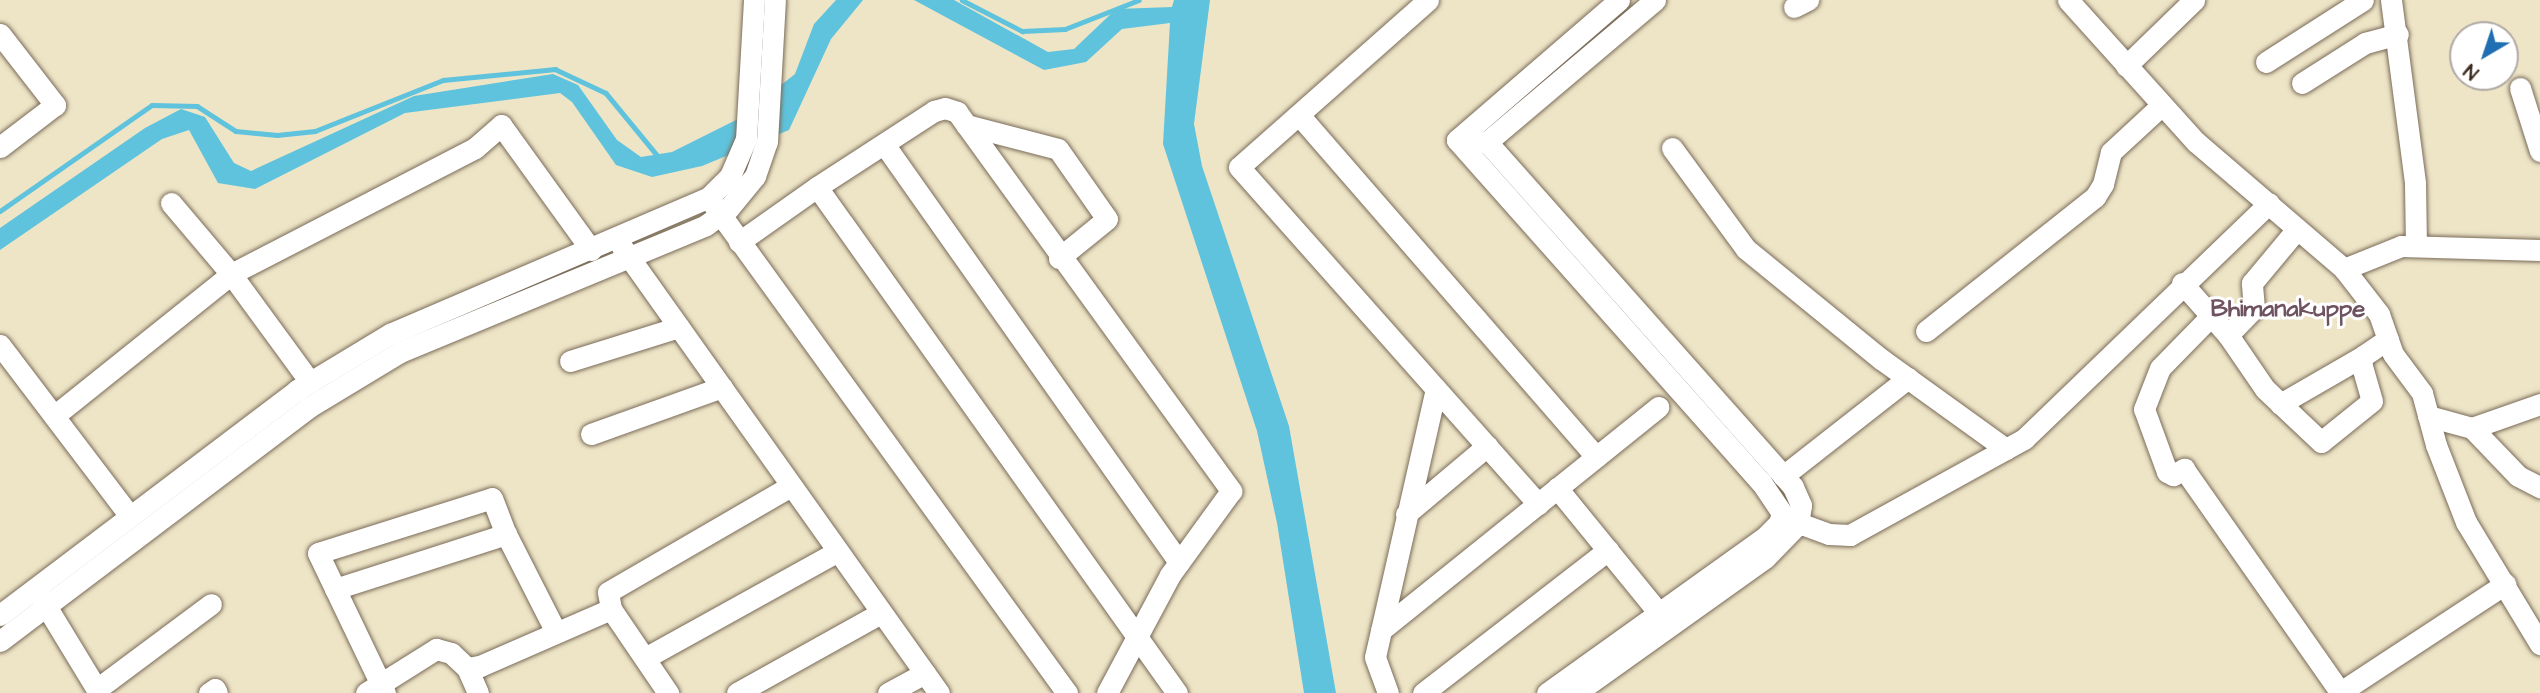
<!DOCTYPE html>
<html>
<head>
<meta charset="utf-8">
<style>
	body { margin:0 }
	#map { position:relative; width:2540px; height:693px; overflow:hidden; background:#eee5c7; font-family:"Architects Daughter",sans-serif }
	div>[style] { position:absolute }
	[style*='--x'] { left:calc(var(--x)*1px); top:calc(var(--y)*1px); width:calc(var(--w)*1px); rotate:calc(var(--a)*1deg) }
	.water>* { inset:0; background:#5fc3dd }
	.stream>* { height:4.5px; margin:-2.25px; padding:0 2.25px; transform-origin:2.25px; border-radius:2.25px; background:#5fc3dd }
	.roads { filter:drop-shadow(0 0 2px #7a6b59) drop-shadow(0 0 2px #7a6b59) }
	.minor>* { height:21px; margin:-10.5px; padding:0 10.5px; transform-origin:10.5px; border-radius:10.5px; background:#fff }
	span { translate:-50% -50%; white-space:nowrap; text-align:center; line-height:1.15; -webkit-text-stroke:6px #fff; paint-order:stroke }
	.neighbourhood-label { font-size:24px; color:#6e525f; font-weight:700 }
	.north { position:absolute; left:2449px; top:21px; width:70px; height:70px; box-sizing:border-box; background:#fff; border:2px solid #b1aaa5; border-radius:50%; rotate:219deg; font-size:19px; font-weight:700; line-height:28px; text-align:center; color:#3b2a1e }
	.north::after { content:''; display:block; margin:auto; width:24px; height:32px; background:#1f6fb2; clip-path:polygon(50% 0,100% 100%,50% 72%,0 100%) }
</style>
</head>
<body>
<div id="map">
	<div class="water">
		<i style="clip-path:polygon(836px 0,863px 0,831px 39px,789px 130px,702px 166px,652px 177px,616px 165px,572px 102px,560px 93px,405px 113px,255px 189px,218px 183px,189px 130px,162px 139px,0 250px,0 228px,145px 128px,181px 109px,205px 117px,234px 163px,251px 171px,414px 96px,553px 74px,578px 85px,617px 140px,641px 157px,672px 152px,738px 119px,795px 74px,814px 24px)"></i>
		<i style="clip-path:polygon(914px 0,954px 0,1048px 52px,1074px 49px,1116px 9px,1172px 7px,1174px 0,1210px 0,1194px 124px,1202px 166px,1289px 426px,1336px 693px,1304px 693px,1277px 523px,1257px 431px,1163px 144px,1170px 23px,1122px 29px,1086px 62px,1044px 70px)"></i>
	</div>
	<div class="stream">
		<i style="--x:962;--y:0;--w:68;--a:27.3"></i>
		<i style="--x:1022;--y:31;--w:43;--a:-2.7"></i>
		<i style="--x:1065;--y:29;--w:79;--a:-21.4"></i>
		<i style="--x:0;--y:211;--w:185;--a:-34.9"></i>
		<i style="--x:152;--y:105;--w:45;--a:1.3"></i>
		<i style="--x:197;--y:106;--w:46;--a:32.7"></i>
		<i style="--x:236;--y:131;--w:41;--a:5.6"></i>
		<i style="--x:277;--y:135;--w:38;--a:-6"></i>
		<i style="--x:315;--y:131;--w:138;--a:-21.7"></i>
		<i style="--x:443;--y:80;--w:113;--a:-5.6"></i>
		<i style="--x:555;--y:69;--w:56;--a:25.2"></i>
		<i style="--x:606;--y:93;--w:82;--a:50.5"></i>
	</div>
	<div class="roads">
		<div class="minor">
			<i style="--x:1428;--y:0;--w:252;--a:138.5"></i>
			<i style="--x:1239;--y:167;--w:451;--a:48.4"></i>
			<i style="--x:2068;--y:0;--w:191;--a:48"></i>
			<i style="--x:2196;--y:142;--w:195;--a:40.6"></i>
			<i style="--x:2344;--y:269;--w:57;--a:52.1"></i>
			<i style="--x:2379;--y:314;--w:42;--a:70.7"></i>
			<i style="--x:2393;--y:354;--w:49;--a:53.4"></i>
			<i style="--x:2422;--y:393;--w:54;--a:74.9"></i>
			<i style="--x:2436;--y:445;--w:83;--a:68.7"></i>
			<i style="--x:2466;--y:522;--w:143;--a:58.8"></i>
			<i style="--x:2391;--y:0;--w:185;--a:82.5"></i>
			<i style="--x:2415;--y:183;--w:63;--a:89.1"></i>
			<i style="--x:1794;--y:7;--w:16;--a:-27"></i>
			<i style="--x:0;--y:34;--w:90;--a:52.2"></i>
			<i style="--x:55;--y:105;--w:69;--a:142.6"></i>
			<i style="--x:2266;--y:62;--w:115;--a:-32.6"></i>
			<i style="--x:2126;--y:66;--w:95;--a:-44.1"></i>
			<i style="--x:2302;--y:83;--w:75;--a:-32.4"></i>
			<i style="--x:2365;--y:43;--w:34;--a:-15"></i>
			<i style="--x:2520;--y:88;--w:66;--a:72.4"></i>
			<i style="--x:1299;--y:115;--w:453;--a:49"></i>
			<i style="--x:966;--y:125;--w:95;--a:14.6"></i>
			<i style="--x:1058;--y:149;--w:85;--a:55"></i>
			<i style="--x:1107;--y:219;--w:62;--a:140.9"></i>
			<i style="--x:1457;--y:140;--w:30;--a:4"></i>
			<i style="--x:1487;--y:142;--w:461;--a:48.4"></i>
			<i style="--x:1793;--y:487;--w:20;--a:66"></i>
			<i style="--x:1801;--y:505;--w:19;--a:99"></i>
			<i style="--x:1798;--y:524;--w:47;--a:134.1"></i>
			<i style="--x:1765;--y:558;--w:232;--a:144.5"></i>
			<i style="--x:1457;--y:140;--w:458;--a:48.4"></i>
			<i style="--x:1761;--y:482;--w:37;--a:56"></i>
			<i style="--x:1782;--y:513;--w:10;--a:107"></i>
			<i style="--x:1779;--y:523;--w:20;--a:135"></i>
			<i style="--x:1765;--y:537;--w:268;--a:144.4"></i>
			<i style="--x:1457;--y:140;--w:214;--a:-40.8"></i>
			<i style="--x:1487;--y:142;--w:220;--a:-40.2"></i>
			<i style="--x:884;--y:144;--w:512;--a:54.79"></i>
			<i style="--x:1672;--y:148;--w:125;--a:53.8"></i>
			<i style="--x:1746;--y:249;--w:174;--a:39.2"></i>
			<i style="--x:1881;--y:359;--w:154;--a:35.8"></i>
			<i style="--x:817;--y:187;--w:140;--a:-33"></i>
			<i style="--x:934;--y:111;--w:11;--a:-15"></i>
			<i style="--x:945;--y:108;--w:13;--a:18"></i>
			<i style="--x:957;--y:112;--w:468;--a:54.1"></i>
			<i style="--x:1231;--y:491;--w:104;--a:126"></i>
			<i style="--x:1170;--y:575;--w:134;--a:118.1"></i>
			<i style="--x:171;--y:203;--w:93;--a:49.8"></i>
			<i style="--x:231;--y:274;--w:134;--a:53.8"></i>
			<i style="--x:713;--y:204;--w:604;--a:54.1"></i>
			<i style="--x:739;--y:242;--w:95;--a:-35.2"></i>
			<i style="--x:817;--y:187;--w:621;--a:54.57"></i>
			<i style="--x:622;--y:247;--w:547;--a:54.6"></i>
			<i style="--x:2344;--y:269;--w:61;--a:-22"></i>
			<i style="--x:2401;--y:246;--w:139;--a:1.6"></i>
			<i style="--x:2182;--y:283;--w:69;--a:48.5"></i>
			<i style="--x:2228;--y:335;--w:65;--a:55.6"></i>
			<i style="--x:2265;--y:389;--w:77;--a:43.4"></i>
			<i style="--x:2321;--y:442;--w:65;--a:-38.8"></i>
			<i style="--x:2372;--y:401;--w:40;--a:-106"></i>
			<i style="--x:2361;--y:363;--w:7;--a:-74"></i>
			<i style="--x:2363;--y:356;--w:30;--a:-34"></i>
			<i style="--x:2210;--y:317;--w:71;--a:134.4"></i>
			<i style="--x:2160;--y:368;--w:44;--a:111.3"></i>
			<i style="--x:2144;--y:409;--w:67;--a:69.9"></i>
			<i style="--x:2167;--y:472;--w:7;--a:27"></i>
			<i style="--x:2173;--y:475;--w:13;--a:-29"></i>
			<i style="--x:2184;--y:469;--w:272;--a:55"></i>
			<i style="--x:1926;--y:331;--w:216;--a:-38.4"></i>
			<i style="--x:2095;--y:197;--w:15;--a:-58"></i>
			<i style="--x:2103;--y:184;--w:33;--a:-76"></i>
			<i style="--x:2111;--y:152;--w:69;--a:-42.7"></i>
			<i style="--x:2228;--y:335;--w:37;--a:-46"></i>
			<i style="--x:2254;--y:308;--w:25;--a:-95"></i>
			<i style="--x:2252;--y:283;--w:70;--a:-50.2"></i>
			<i style="--x:0;--y:345;--w:215;--a:52.8"></i>
			<i style="--x:570;--y:361;--w:114;--a:-17.3"></i>
			<i style="--x:2280;--y:404;--w:96;--a:-30"></i>
			<i style="--x:54;--y:416;--w:227;--a:-38.7"></i>
			<i style="--x:231;--y:274;--w:275;--a:-27.3"></i>
			<i style="--x:475;--y:148;--w:35;--a:-41"></i>
			<i style="--x:501;--y:125;--w:154;--a:54.2"></i>
			<i style="--x:2428;--y:416;--w:46;--a:15.3"></i>
			<i style="--x:2472;--y:428;--w:66;--a:46.2"></i>
			<i style="--x:2518;--y:476;--w:25;--a:27"></i>
			<i style="--x:2472;--y:428;--w:72;--a:-19.4"></i>
			<i style="--x:591;--y:434;--w:139;--a:-19.7"></i>
			<i style="--x:1783;--y:476;--w:159;--a:-38.1"></i>
			<i style="--x:1557;--y:488;--w:161;--a:50.8"></i>
			<i style="--x:1406;--y:514;--w:106;--a:-40"></i>
			<i style="--x:1785;--y:518;--w:47;--a:20"></i>
			<i style="--x:1829;--y:534;--w:21;--a:3"></i>
			<i style="--x:1850;--y:535;--w:199;--a:-28.9"></i>
			<i style="--x:2024;--y:439;--w:340;--a:-43.9"></i>
			<i style="--x:335;--y:589;--w:180;--a:-17.8"></i>
			<i style="--x:506;--y:534;--w:108;--a:63"></i>
			<i style="--x:40;--y:596;--w:114;--a:58.7"></i>
			<i style="--x:611;--y:609;--w:102;--a:55.8"></i>
			<i style="--x:0;--y:615;--w:373;--a:-37.1"></i>
			<i style="--x:297;--y:390;--w:109;--a:-31.1"></i>
			<i style="--x:390;--y:334;--w:346;--a:-23.2"></i>
			<i style="--x:708;--y:198;--w:31;--a:-45"></i>
			<i style="--x:730;--y:176;--w:40;--a:-66.6"></i>
			<i style="--x:746;--y:139;--w:139;--a:-86.7"></i>
			<i style="--x:1381;--y:630;--w:356;--a:-38.8"></i>
			<i style="--x:0;--y:641;--w:388;--a:-37.1"></i>
			<i style="--x:309;--y:407;--w:106;--a:-31.1"></i>
			<i style="--x:400;--y:352;--w:331;--a:-22.5"></i>
			<i style="--x:706;--y:225;--w:27;--a:-36"></i>
			<i style="--x:728;--y:209;--w:43;--a:-50.7"></i>
			<i style="--x:755;--y:176;--w:36;--a:-71"></i>
			<i style="--x:767;--y:142;--w:142;--a:-86.8"></i>
			<i style="--x:645;--y:658;--w:218;--a:-29"></i>
			<i style="--x:467;--y:668;--w:27;--a:66"></i>
			<i style="--x:97;--y:689;--w:142;--a:-36.7"></i>
			<i style="--x:209;--y:693;--w:7;--a:-34"></i>
			<i style="--x:215;--y:689;--w:4;--a:63"></i>
			<i style="--x:366;--y:693;--w:83;--a:-32.2"></i>
			<i style="--x:436;--y:649;--w:16;--a:15"></i>
			<i style="--x:451;--y:653;--w:22;--a:43"></i>
			<i style="--x:467;--y:668;--w:13;--a:-9"></i>
			<i style="--x:480;--y:666;--w:143;--a:-23.5"></i>
			<i style="--x:611;--y:609;--w:17;--a:-100"></i>
			<i style="--x:608;--y:592;--w:211;--a:-30.1"></i>
			<i style="--x:385;--y:693;--w:155;--a:-115.6"></i>
			<i style="--x:318;--y:553;--w:182;--a:-17.5"></i>
			<i style="--x:492;--y:498;--w:39;--a:69"></i>
			<i style="--x:737;--y:693;--w:165;--a:-29.1"></i>
			<i style="--x:888;--y:693;--w:42;--a:-28.4"></i>
			<i style="--x:1388;--y:693;--w:38;--a:-110"></i>
			<i style="--x:1375;--y:657;--w:275;--a:-77.2"></i>
			<i style="--x:1423;--y:693;--w:234;--a:-37.7"></i>
			<i style="--x:2339;--y:693;--w:199;--a:-33.3"></i>
		</div>
	</div>
	<div class="neighbourhood-label">
		<span style="left:2288px;top:310px">Bhimanakuppe</span>
	</div>
	<div class="north">N</div>
</div>
</body>
</html>
